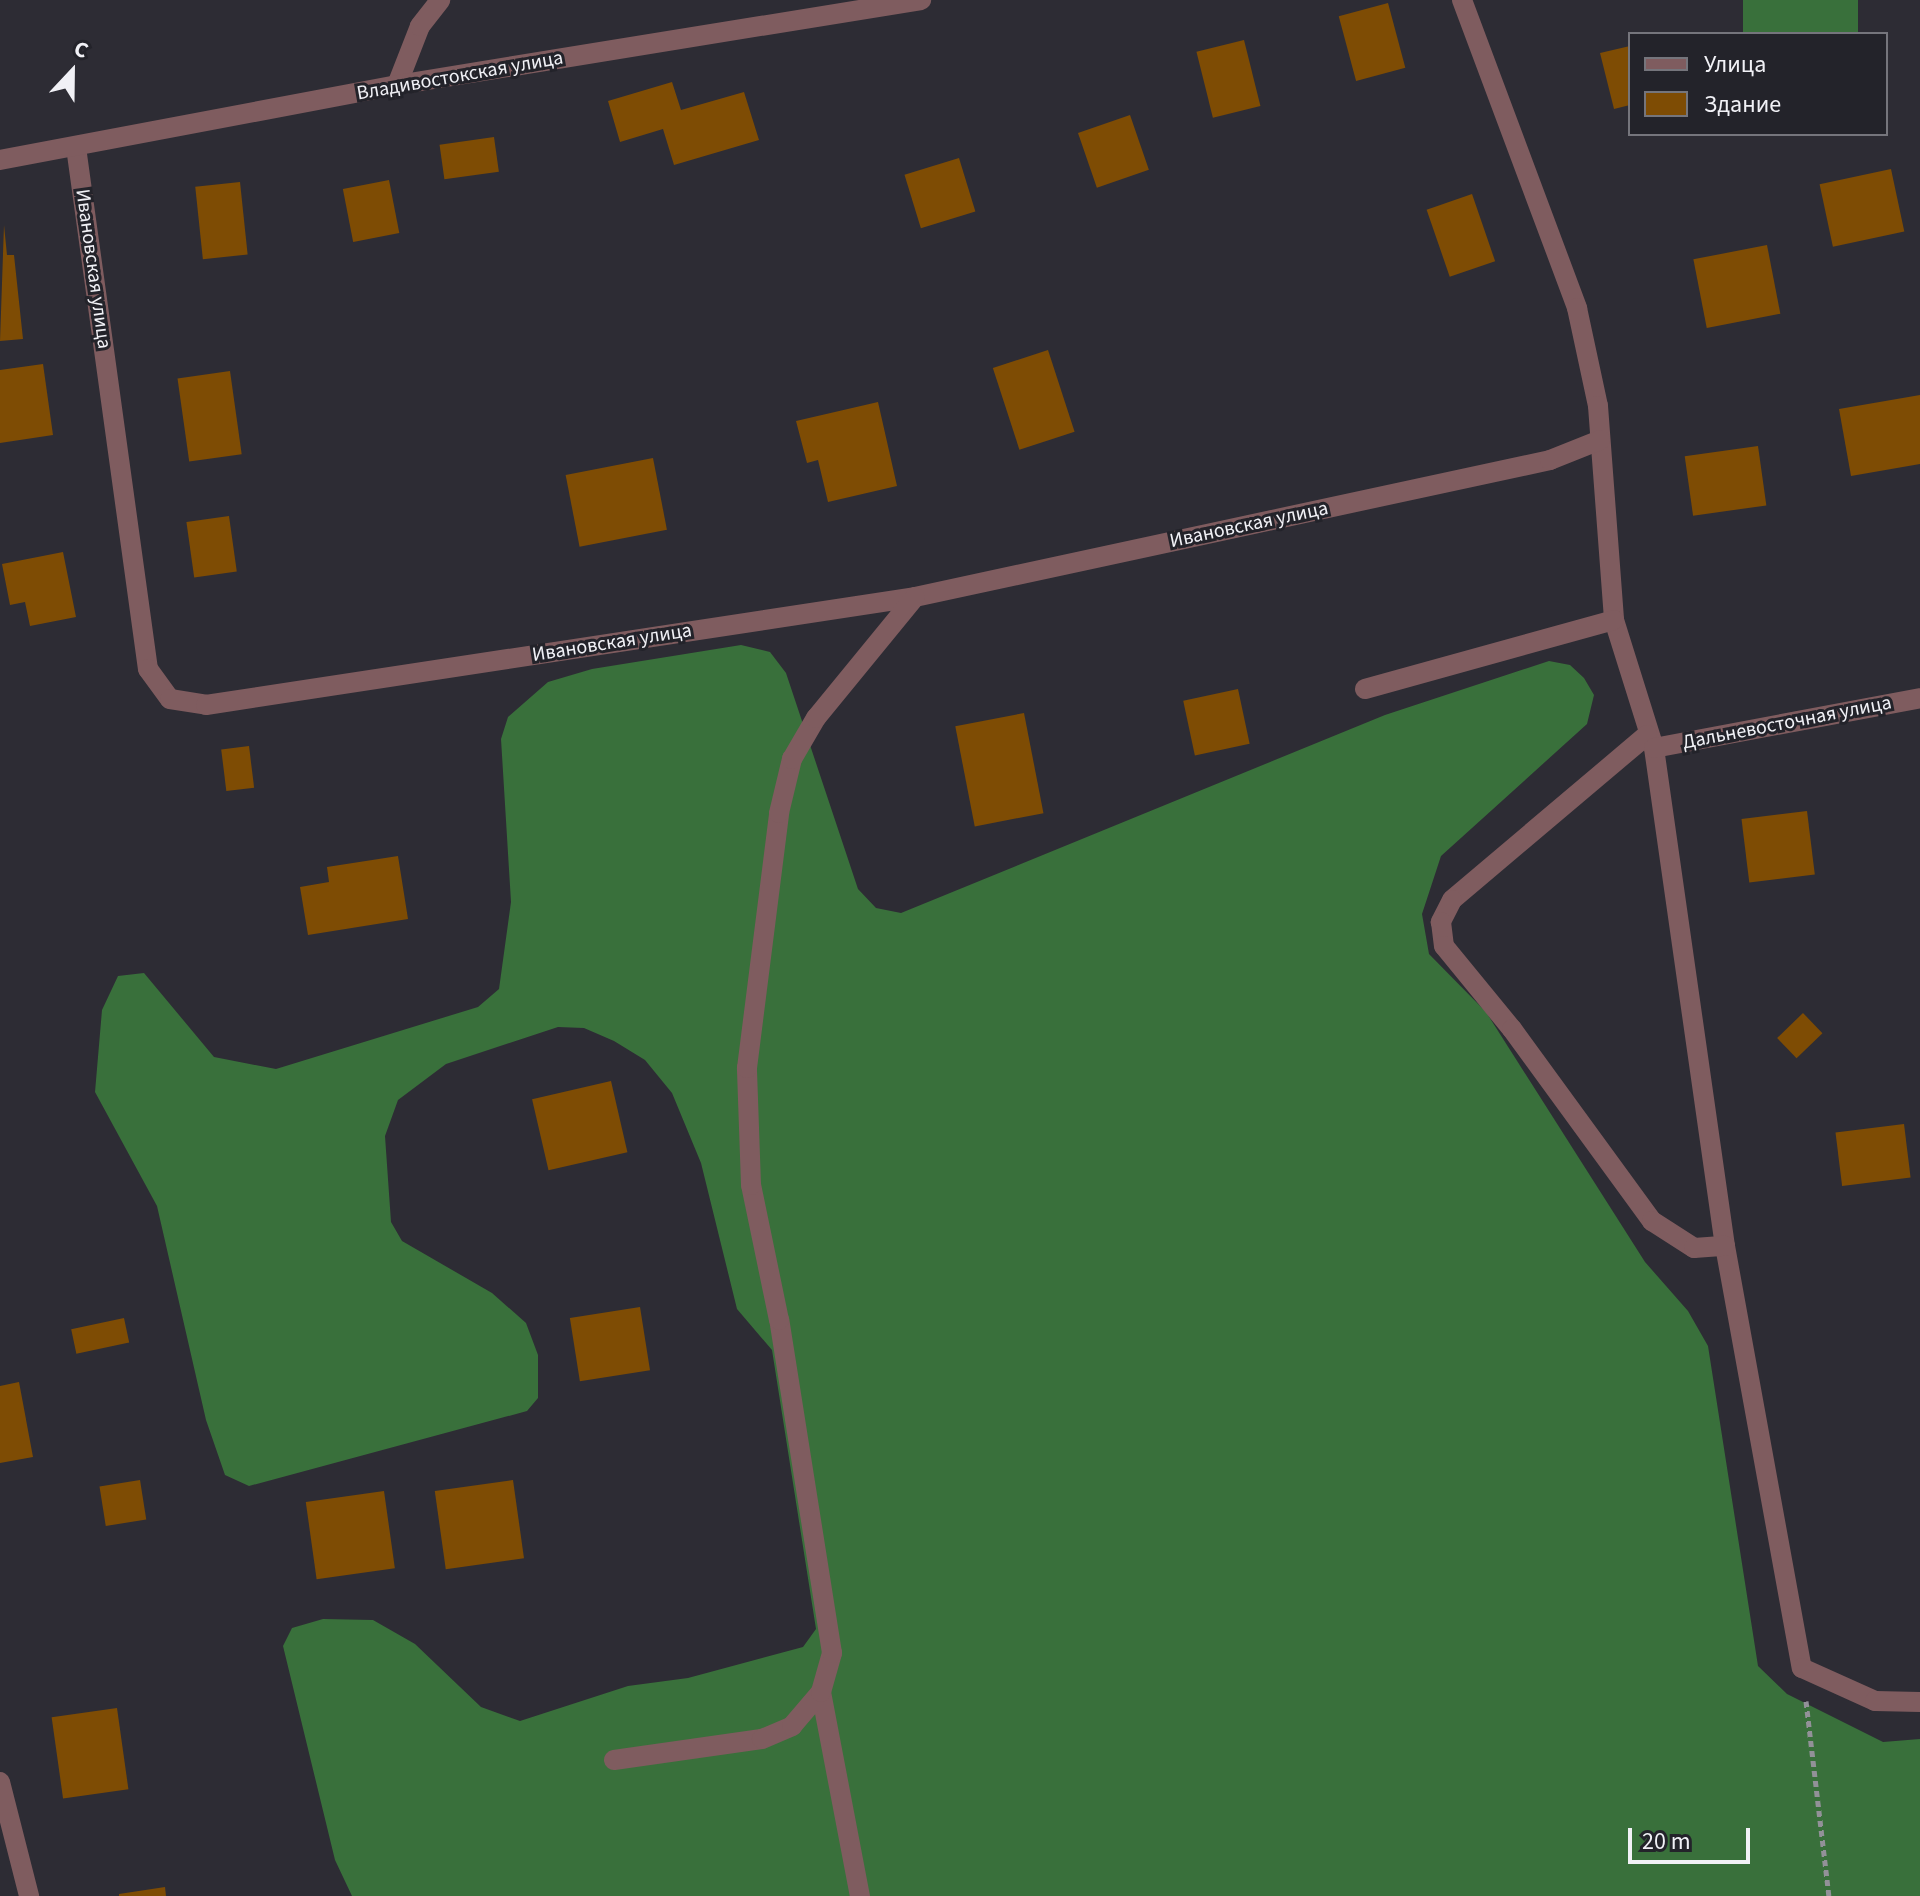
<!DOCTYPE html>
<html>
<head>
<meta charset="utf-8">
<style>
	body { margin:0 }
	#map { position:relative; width:1920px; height:1896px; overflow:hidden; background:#2d2c34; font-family:"Source Sans 3",sans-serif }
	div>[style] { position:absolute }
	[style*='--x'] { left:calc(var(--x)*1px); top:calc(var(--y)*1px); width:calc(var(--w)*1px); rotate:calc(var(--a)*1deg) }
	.forest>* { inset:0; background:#39703b; transform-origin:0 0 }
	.building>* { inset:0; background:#7e4c04; transform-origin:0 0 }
	.path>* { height:5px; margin-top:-2.5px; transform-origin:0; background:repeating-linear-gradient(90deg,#929198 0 6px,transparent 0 10px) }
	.minor>* { height:20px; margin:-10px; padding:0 10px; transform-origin:10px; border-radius:10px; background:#7f5c5f }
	span { translate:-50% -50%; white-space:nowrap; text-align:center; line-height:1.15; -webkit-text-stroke:6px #23232a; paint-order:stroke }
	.street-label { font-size:20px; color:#f1f1f6 }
	.legend { position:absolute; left:1628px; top:32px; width:260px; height:104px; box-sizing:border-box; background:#23232a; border:2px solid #75757c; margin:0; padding:10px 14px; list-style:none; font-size:24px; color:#f1f1f6 }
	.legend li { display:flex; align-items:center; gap:16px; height:40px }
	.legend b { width:40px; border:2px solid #75757c }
	.north { position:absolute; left:32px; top:32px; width:80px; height:80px; -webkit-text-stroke:6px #23232a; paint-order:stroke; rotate:22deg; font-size:22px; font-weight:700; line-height:32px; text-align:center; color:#f1f1f6 }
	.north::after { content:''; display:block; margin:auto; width:28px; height:36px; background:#f1f1f6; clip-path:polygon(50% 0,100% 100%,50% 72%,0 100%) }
	.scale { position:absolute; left:1628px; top:1828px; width:122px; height:36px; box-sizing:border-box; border:4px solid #f1f1f6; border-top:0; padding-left:10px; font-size:24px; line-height:28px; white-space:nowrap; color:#f1f1f6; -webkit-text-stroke:6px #23232a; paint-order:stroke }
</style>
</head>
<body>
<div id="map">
	<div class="forest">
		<i style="left:1743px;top:0;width:115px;height:35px"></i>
		<i style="clip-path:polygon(741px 645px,770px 652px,786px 673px,858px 889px,876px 908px,901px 913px,1385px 715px,1549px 661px,1570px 665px,1584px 678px,1594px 695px,1587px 724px,1441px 856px,1422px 914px,1429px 954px,1486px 1012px,1645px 1262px,1688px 1311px,1708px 1346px,1758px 1666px,1787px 1694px,1883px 1742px,1920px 1739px,1920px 1896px,352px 1896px,335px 1860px,283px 1646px,292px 1628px,323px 1619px,373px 1620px,415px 1644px,481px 1707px,520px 1721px,628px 1686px,688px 1678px,803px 1647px,816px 1629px,772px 1350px,737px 1309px,701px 1163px,672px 1093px,645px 1060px,614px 1041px,584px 1028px,558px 1027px,446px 1064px,398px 1100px,385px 1136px,391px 1222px,402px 1241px,492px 1293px,526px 1323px,538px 1355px,538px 1398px,527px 1411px,249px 1486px,225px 1475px,206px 1420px,157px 1206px,95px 1092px,102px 1010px,118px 976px,144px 973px,214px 1057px,276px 1069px,478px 1007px,499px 989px,511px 902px,501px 739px,508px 717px,548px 682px,592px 669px)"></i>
	</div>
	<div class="building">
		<i style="left:1388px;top:3px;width:67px;height:51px;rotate:75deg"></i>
		<i style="left:1244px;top:40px;width:68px;height:49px;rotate:76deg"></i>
		<i style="clip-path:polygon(1630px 46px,1630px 105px,1614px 109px,1600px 53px)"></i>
		<i style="clip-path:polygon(672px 82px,681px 110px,744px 92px,759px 140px,674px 165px,663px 129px,620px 142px,608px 101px)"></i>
		<i style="left:1130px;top:115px;width:58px;height:55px;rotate:71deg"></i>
		<i style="left:494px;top:137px;width:35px;height:55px;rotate:82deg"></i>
		<i style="left:959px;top:158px;width:56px;height:57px;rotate:73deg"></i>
		<i style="left:1891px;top:169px;width:64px;height:73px;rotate:78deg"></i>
		<i style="left:389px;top:180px;width:54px;height:47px;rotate:79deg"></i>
		<i style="left:240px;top:182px;width:73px;height:45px;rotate:84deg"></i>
		<i style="left:1472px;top:194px;width:71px;height:48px;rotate:71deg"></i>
		<i style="clip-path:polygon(4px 225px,7px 255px,14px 255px,23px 339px,0 341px)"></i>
		<i style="left:1767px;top:245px;width:70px;height:75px;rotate:79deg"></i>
		<i style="left:1048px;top:350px;width:86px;height:58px;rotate:72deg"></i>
		<i style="clip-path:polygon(43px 364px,53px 435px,0 443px,0 370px)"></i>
		<i style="left:230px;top:371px;width:84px;height:53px;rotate:82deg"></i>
		<i style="clip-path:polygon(1920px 395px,1920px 464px,1851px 476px,1839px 409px)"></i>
		<i style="clip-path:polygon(878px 402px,897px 486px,828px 502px,818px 460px,807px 463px,796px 421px)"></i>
		<i style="left:1758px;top:446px;width:60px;height:74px;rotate:82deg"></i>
		<i style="left:653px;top:458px;width:73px;height:89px;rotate:79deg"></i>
		<i style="left:229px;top:516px;width:56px;height:43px;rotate:82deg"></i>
		<i style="clip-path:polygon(63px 552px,76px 617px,30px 626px,25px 602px,10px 605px,2px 564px)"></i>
		<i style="left:1238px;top:689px;width:56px;height:56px;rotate:78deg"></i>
		<i style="left:1024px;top:713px;width:102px;height:70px;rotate:79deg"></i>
		<i style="left:249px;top:746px;width:42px;height:28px;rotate:83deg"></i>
		<i style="left:1807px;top:811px;width:64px;height:66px;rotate:83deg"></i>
		<i style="clip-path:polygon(398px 856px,408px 919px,308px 935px,300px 887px,329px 882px,327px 867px)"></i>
		<i style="left:1803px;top:1013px;width:28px;height:36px;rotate:46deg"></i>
		<i style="left:611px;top:1081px;width:73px;height:81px;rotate:77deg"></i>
		<i style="left:1904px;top:1124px;width:54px;height:69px;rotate:83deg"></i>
		<i style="left:640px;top:1307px;width:64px;height:71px;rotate:81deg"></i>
		<i style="left:124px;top:1318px;width:25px;height:54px;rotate:78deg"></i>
		<i style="clip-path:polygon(19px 1382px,33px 1457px,0 1463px,0 1386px)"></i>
		<i style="left:140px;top:1480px;width:40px;height:41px;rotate:81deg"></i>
		<i style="left:513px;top:1480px;width:79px;height:79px;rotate:82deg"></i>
		<i style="left:384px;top:1491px;width:78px;height:79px;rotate:82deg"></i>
		<i style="left:117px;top:1708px;width:82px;height:66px;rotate:82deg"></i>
		<i style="clip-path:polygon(165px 1887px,166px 1896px,119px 1896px,119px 1894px)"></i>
	</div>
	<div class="path">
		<i style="--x:1806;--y:1701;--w:196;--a:83.3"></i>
	</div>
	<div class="minor">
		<i style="--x:1462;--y:0;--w:329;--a:69.5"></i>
		<i style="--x:1577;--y:308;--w:100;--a:77.9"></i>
		<i style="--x:1598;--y:406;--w:215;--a:85.7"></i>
		<i style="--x:1614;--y:620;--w:134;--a:72.6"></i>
		<i style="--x:1654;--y:748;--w:503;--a:81.89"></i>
		<i style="--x:1725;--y:1246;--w:429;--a:79.7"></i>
		<i style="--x:1802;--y:1668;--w:80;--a:24.3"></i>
		<i style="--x:1875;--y:1701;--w:45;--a:1.3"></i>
		<i style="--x:397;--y:85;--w:63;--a:-68.7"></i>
		<i style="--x:420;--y:26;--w:33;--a:-52"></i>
		<i style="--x:76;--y:147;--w:527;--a:82.15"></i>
		<i style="--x:148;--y:669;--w:37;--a:54"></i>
		<i style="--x:170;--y:699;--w:36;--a:9"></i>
		<i style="--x:206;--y:705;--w:717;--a:-8.66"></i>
		<i style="--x:915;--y:597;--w:650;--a:-12.17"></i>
		<i style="--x:1550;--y:460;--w:54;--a:-21.8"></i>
		<i style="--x:0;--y:160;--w:404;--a:-10.7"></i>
		<i style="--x:397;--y:85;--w:531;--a:-9.21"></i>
		<i style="--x:1365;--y:689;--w:258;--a:-15.5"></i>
		<i style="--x:1647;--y:735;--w:255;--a:139.8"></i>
		<i style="--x:1452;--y:900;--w:25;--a:117"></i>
		<i style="--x:1441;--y:922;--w:24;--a:83"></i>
		<i style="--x:1444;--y:946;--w:107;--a:50.7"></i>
		<i style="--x:1512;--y:1029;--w:238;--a:53.9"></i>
		<i style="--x:1652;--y:1221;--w:50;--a:32.7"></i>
		<i style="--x:1694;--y:1248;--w:31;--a:-4"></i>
		<i style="--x:1654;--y:748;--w:271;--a:-10.6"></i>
		<i style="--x:821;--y:1692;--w:208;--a:79.2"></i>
		<i style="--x:614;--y:1760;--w:149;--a:-8.1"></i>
		<i style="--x:762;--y:1739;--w:33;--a:-23"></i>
		<i style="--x:792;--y:1726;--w:45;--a:-49.5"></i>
		<i style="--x:821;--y:1692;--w:41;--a:-74.2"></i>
		<i style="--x:832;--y:1653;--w:337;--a:-99"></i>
		<i style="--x:779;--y:1320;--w:138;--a:-101.7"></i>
		<i style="--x:751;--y:1185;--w:117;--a:-92"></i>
		<i style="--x:747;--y:1068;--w:257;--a:-82.8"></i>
		<i style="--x:779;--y:813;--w:56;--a:-76.5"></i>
		<i style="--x:792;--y:759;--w:48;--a:-59.7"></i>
		<i style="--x:816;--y:718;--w:156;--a:-50.7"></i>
		<i style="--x:0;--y:1782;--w:118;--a:75.7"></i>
	</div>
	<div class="street-label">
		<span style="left:460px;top:76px;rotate:-10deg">Владивостокская улица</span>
		<span style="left:93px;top:269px;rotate:82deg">Ивановская улица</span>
		<span style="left:1249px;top:525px;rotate:-12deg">Ивановская улица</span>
		<span style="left:612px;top:643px;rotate:-9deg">Ивановская улица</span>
		<span style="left:1787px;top:723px;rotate:-11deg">Дальневосточная улица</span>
	</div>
	<ul class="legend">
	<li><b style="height:10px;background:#7f5c5f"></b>Улица</li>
	<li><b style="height:22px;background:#7e4c04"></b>Здание</li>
	</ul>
	<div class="north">С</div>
	<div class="scale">20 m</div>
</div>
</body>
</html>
